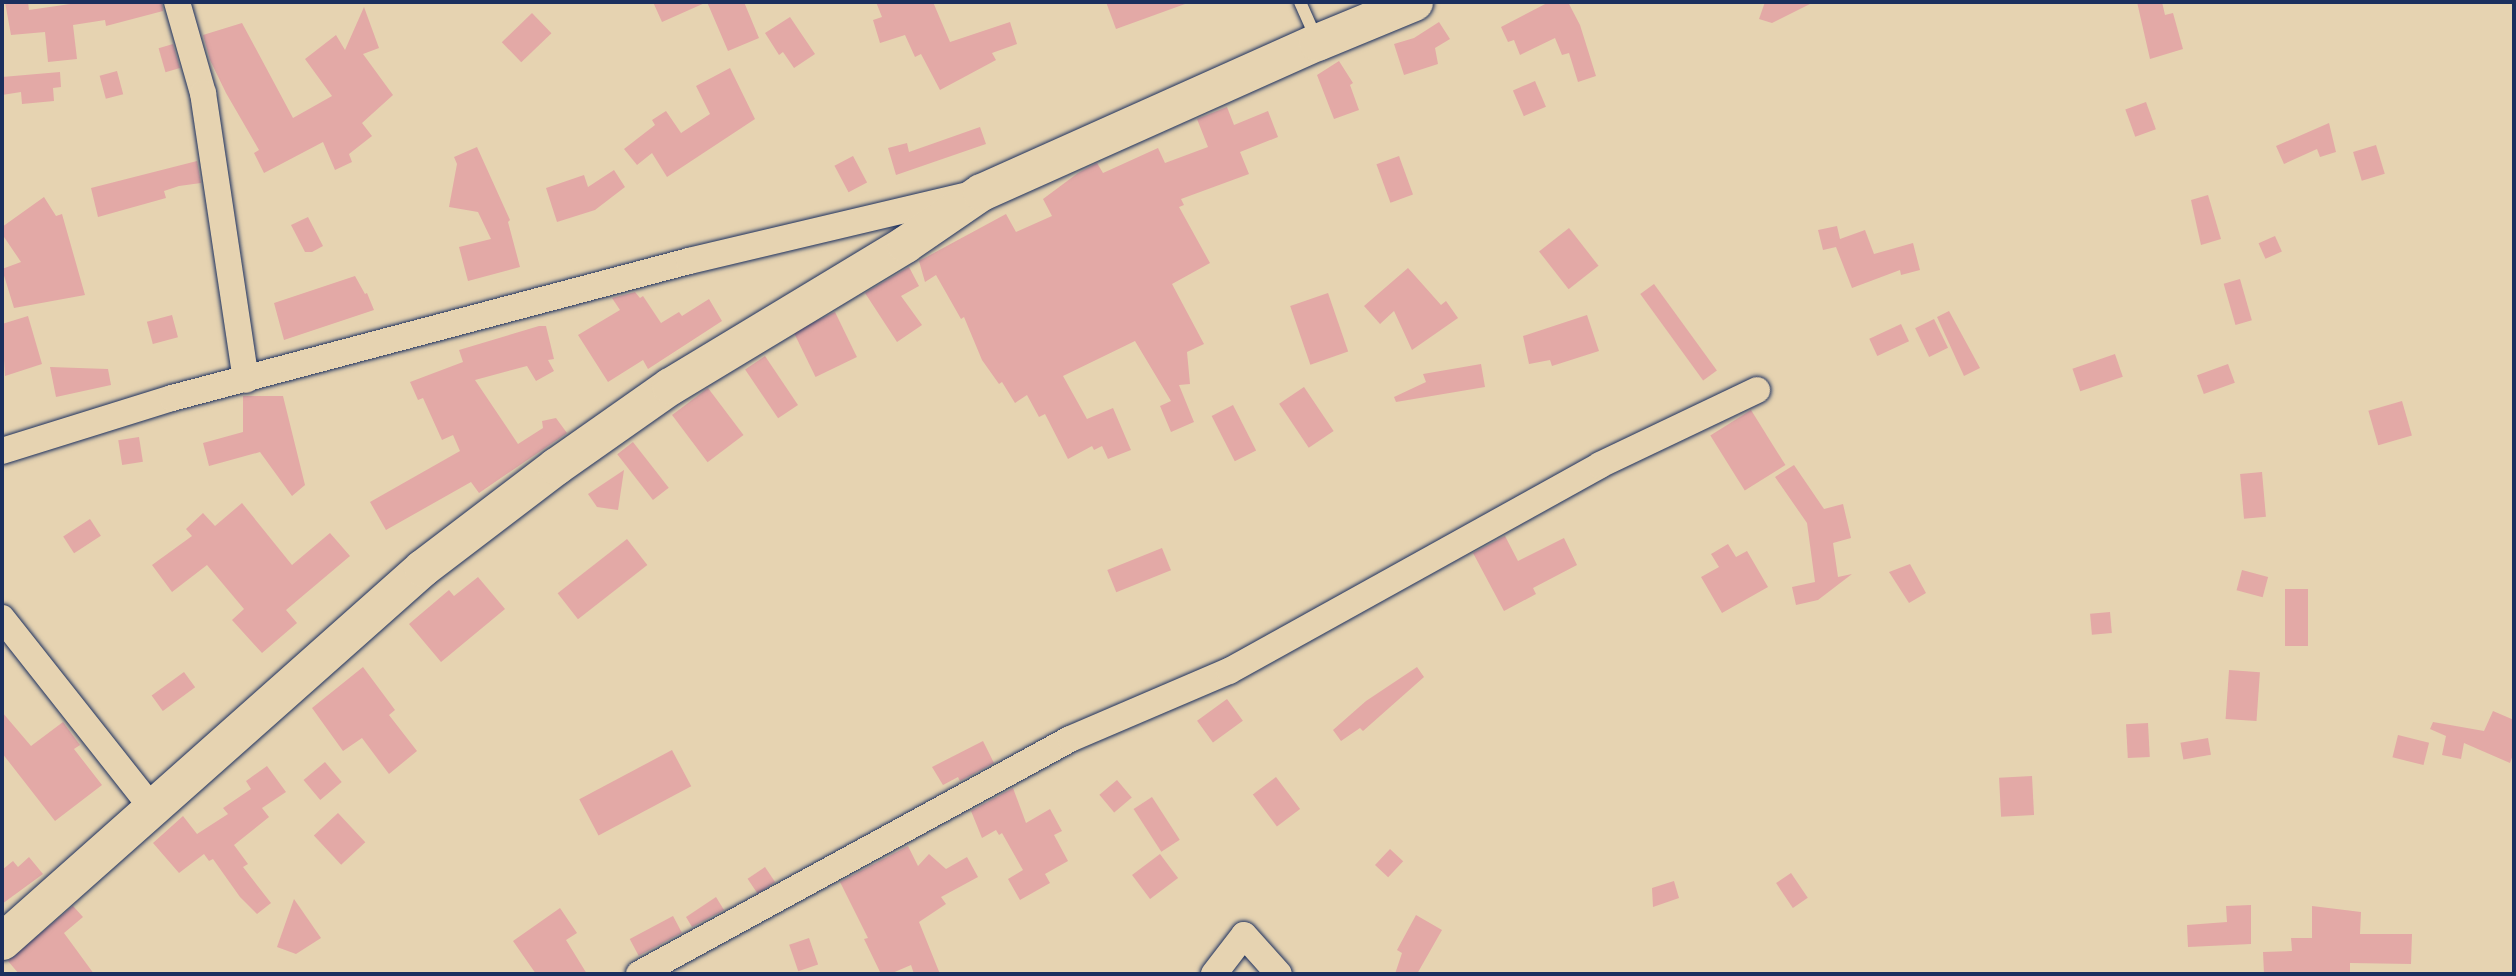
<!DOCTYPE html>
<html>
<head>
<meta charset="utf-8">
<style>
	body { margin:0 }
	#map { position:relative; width:2516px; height:976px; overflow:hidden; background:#e6d3b1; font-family:"Indie Flower",sans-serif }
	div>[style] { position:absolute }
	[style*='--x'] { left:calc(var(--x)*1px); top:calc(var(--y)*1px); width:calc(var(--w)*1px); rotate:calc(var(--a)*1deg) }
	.building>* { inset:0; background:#e3a9a6; transform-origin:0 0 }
	.roads { filter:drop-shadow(0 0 2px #1b2f5e) drop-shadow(0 0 2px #1b2f5e) }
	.lane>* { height:12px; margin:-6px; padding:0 6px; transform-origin:6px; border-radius:6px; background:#e6d3b1 }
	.street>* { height:26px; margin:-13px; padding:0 13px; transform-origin:13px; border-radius:13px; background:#e6d3b1 }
	.secondary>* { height:37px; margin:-18.5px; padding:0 18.5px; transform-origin:18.5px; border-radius:18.5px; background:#e6d3b1 }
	span { translate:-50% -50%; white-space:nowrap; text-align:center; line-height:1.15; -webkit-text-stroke:5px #e6d3b1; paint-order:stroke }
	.frame { position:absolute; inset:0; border:4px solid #1b2f5e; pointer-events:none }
</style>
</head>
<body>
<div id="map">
	<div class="building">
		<i style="clip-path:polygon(5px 2px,28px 2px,29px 10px,84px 2px,162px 2px,163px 11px,106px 26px,105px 20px,73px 25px,77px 59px,48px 62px,45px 32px,11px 35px)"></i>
		<i style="clip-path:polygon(653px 2px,744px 2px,759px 38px,728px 51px,707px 2px,662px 22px)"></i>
		<i style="clip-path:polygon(876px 2px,933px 2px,950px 42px,1010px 22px,1017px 44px,992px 53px,996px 60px,940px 90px,921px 54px,915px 57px,905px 35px,880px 43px,873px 20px,882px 17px)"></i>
		<i style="clip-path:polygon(1106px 2px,1184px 2px,1185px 4px,1116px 29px)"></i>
		<i style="clip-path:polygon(1549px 2px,1568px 2px,1580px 25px,1596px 76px,1578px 82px,1569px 53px,1562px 55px,1555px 38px,1520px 55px,1514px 40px,1508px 42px,1501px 27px)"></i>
		<i style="clip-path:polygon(1765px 2px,1814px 2px,1772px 23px,1759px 19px)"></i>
		<i style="clip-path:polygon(2137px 2px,2162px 2px,2165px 15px,2173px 13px,2183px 49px,2150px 59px)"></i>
		<i style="clip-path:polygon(364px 7px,379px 48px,363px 54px,393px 95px,362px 123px,372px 136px,349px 154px,352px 162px,335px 170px,323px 142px,264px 173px,254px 153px,259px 150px,226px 93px,210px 60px,203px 35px,242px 23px,293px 118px,332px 96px,305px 59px,336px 35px,345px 50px)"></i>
		<i style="left:532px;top:13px;width:28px;height:42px;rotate:46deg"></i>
		<i style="clip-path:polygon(790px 17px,815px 54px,794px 68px,783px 52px,779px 55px,765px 33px)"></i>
		<i style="clip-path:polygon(1439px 22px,1450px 39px,1435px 48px,1438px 64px,1404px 75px,1394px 44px,1414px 38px)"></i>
		<i style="left:173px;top:44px;width:25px;height:15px;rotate:74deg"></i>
		<i style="clip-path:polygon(1339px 61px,1353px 83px,1350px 85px,1359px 110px,1334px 119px,1317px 75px)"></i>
		<i style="clip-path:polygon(730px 68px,755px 119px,667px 177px,652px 153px,637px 165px,624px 149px,655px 125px,652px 120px,666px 111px,681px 133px,710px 114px,696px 86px)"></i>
		<i style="left:117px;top:71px;width:24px;height:18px;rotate:75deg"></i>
		<i style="clip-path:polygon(60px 72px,61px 87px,53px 88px,54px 101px,22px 104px,21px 92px,2px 95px,2px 77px)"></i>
		<i style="left:1535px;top:81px;width:28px;height:24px;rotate:67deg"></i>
		<i style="left:2146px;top:102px;width:29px;height:22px;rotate:70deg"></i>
		<i style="clip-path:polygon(1227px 107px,1234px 125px,1268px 111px,1278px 137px,1240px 152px,1249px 174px,1181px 199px,1184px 205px,1179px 207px,1210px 263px,1172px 284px,1204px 344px,1187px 352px,1190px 384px,1179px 385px,1194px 422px,1171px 432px,1160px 406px,1171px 401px,1135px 341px,1063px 376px,1087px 419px,1113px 408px,1131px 450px,1108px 459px,1102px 446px,1094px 450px,1092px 446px,1068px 459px,1045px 414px,1039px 417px,1027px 395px,1015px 403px,1002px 382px,999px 384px,982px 360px,964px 317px,961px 319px,936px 275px,925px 282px,919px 261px,1006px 214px,1016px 232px,1052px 216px,1043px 199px,1078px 173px,1097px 163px,1103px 173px,1158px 148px,1165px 163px,1208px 147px,1197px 119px)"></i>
		<i style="clip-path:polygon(2329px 123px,2336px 152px,2320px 157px,2317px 149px,2284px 164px,2276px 146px)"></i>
		<i style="clip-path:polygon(980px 127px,986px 144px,896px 175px,888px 148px,907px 143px,909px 152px)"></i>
		<i style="left:2376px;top:145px;width:30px;height:24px;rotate:73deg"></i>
		<i style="clip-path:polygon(477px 147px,510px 220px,508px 222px,520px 267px,468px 281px,459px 247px,491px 239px,478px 212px,449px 207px,457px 164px,454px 157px)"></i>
		<i style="left:853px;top:156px;width:30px;height:21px;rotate:62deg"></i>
		<i style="left:1399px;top:156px;width:41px;height:24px;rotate:70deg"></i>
		<i style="clip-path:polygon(197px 161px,201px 183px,179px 186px,164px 191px,166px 198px,98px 217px,91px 188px)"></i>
		<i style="clip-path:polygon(614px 170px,625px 187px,595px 210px,557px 222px,546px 188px,584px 175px,588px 187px)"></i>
		<i style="clip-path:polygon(2208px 195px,2221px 239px,2201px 245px,2191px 200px)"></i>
		<i style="clip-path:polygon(44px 197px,56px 216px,62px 214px,85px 295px,14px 308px,2px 269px,21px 262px,2px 234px,2px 227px)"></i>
		<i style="clip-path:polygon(308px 217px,323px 246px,312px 252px,305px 252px,291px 225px)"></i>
		<i style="clip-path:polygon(1837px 226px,1840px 239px,1865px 230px,1874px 254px,1913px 243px,1920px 270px,1901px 275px,1900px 270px,1852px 288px,1836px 247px,1823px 250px,1818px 230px)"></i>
		<i style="left:1569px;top:228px;width:48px;height:38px;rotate:52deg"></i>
		<i style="left:2275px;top:236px;width:17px;height:18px;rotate:66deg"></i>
		<i style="clip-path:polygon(909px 267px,919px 286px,901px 296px,922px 325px,897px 342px,865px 293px)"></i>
		<i style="clip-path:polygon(1408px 268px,1441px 305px,1446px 301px,1458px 318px,1412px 350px,1394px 311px,1380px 324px,1364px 306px)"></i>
		<i style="clip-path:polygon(355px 276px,365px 294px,367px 293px,374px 310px,284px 340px,274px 303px)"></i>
		<i style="left:2240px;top:279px;width:43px;height:17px;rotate:74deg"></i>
		<i style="left:1654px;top:284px;width:107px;height:17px;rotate:54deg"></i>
		<i style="clip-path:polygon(635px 292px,640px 298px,643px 296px,661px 323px,679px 312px,682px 316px,709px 299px,722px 321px,648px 369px,643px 360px,608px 382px,578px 335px,620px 310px,612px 298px)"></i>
		<i style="left:1328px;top:293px;width:62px;height:40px;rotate:71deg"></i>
		<i style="clip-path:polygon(1949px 311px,1980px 368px,1964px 376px,1937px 317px)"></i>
		<i style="left:835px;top:312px;width:50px;height:46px;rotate:64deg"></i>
		<i style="left:172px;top:315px;width:23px;height:26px;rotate:75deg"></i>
		<i style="clip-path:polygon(1587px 315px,1599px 351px,1552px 366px,1550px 360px,1529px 364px,1523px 336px)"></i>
		<i style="clip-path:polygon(28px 316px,42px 364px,5px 376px,2px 324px)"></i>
		<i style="left:1934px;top:319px;width:32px;height:21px;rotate:64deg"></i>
		<i style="left:1901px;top:324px;width:19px;height:35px;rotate:65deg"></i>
		<i style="clip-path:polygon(539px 326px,546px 326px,554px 359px,548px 360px,554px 371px,536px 381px,527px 366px,475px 380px,518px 444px,543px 428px,542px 421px,556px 418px,567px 433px,479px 493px,471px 482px,386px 530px,370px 502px,460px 451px,453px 435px,442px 440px,423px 398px,418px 400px,410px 382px,463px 362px,459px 350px)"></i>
		<i style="left:2115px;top:354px;width:24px;height:45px;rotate:71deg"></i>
		<i style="left:765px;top:356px;width:59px;height:24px;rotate:56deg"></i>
		<i style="clip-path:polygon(1481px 364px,1485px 387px,1396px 402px,1394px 397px,1426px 382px,1423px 374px)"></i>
		<i style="left:2228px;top:364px;width:20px;height:33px;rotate:70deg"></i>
		<i style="clip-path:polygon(50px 367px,108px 369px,111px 385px,56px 397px)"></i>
		<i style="left:1304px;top:387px;width:53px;height:30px;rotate:56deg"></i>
		<i style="left:708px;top:388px;width:59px;height:45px;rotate:53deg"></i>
		<i style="clip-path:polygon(243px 396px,283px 396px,305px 485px,292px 496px,260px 452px,209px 466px,203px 443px,243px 432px)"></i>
		<i style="left:2402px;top:401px;width:36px;height:35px;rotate:74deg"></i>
		<i style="left:1233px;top:405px;width:51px;height:24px;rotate:63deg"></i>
		<i style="left:1751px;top:410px;width:65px;height:48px;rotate:58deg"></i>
		<i style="left:139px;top:437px;width:25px;height:21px;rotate:81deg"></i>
		<i style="left:633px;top:442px;width:58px;height:20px;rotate:52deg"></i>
		<i style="clip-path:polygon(1794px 465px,1824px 509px,1843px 504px,1851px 538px,1833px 543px,1838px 577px,1852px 574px,1818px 600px,1796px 605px,1792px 587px,1815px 582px,1807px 523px,1775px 477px)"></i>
		<i style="clip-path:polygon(624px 470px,618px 510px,597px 507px,588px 494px)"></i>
		<i style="left:2262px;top:472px;width:45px;height:22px;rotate:85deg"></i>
		<i style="clip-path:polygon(242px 503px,292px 565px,330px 533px,350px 556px,286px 610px,297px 623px,262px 653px,232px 620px,244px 609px,207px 565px,172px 592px,152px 565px,192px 536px,186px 529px,203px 513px,215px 526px)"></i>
		<i style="left:90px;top:519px;width:20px;height:32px;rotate:57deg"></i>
		<i style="clip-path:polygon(1505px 536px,1518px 561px,1564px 538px,1577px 565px,1533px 588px,1536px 594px,1504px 611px,1473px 553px)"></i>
		<i style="left:627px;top:539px;width:33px;height:88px;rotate:52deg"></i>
		<i style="clip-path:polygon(1728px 544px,1736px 557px,1747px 551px,1768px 587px,1722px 613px,1701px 577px,1719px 567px,1711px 554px)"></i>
		<i style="left:1162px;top:548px;width:24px;height:59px;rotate:68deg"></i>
		<i style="clip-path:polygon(1910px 564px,1926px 593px,1909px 603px,1889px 572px)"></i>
		<i style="left:2242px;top:570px;width:27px;height:21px;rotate:15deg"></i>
		<i style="clip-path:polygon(478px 577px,505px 609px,441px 662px,409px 624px,449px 590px,454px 596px)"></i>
		<i style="left:2285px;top:589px;width:23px;height:57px"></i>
		<i style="left:2110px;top:612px;width:21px;height:20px;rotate:85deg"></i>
		<i style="clip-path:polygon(363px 667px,395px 710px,389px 715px,417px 751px,389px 774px,362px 738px,343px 751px,312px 708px)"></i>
		<i style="clip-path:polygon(1417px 667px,1424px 677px,1363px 731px,1360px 728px,1341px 741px,1333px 730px,1366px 701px)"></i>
		<i style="left:2229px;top:670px;width:31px;height:49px;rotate:4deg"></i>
		<i style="left:184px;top:672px;width:19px;height:40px;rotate:54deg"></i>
		<i style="left:1227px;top:699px;width:27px;height:37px;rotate:54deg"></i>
		<i style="clip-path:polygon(2493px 711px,2514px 720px,2514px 752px,2510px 763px,2464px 743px,2461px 759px,2442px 755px,2446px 736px,2430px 729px,2433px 722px,2484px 731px)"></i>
		<i style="clip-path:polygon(2px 712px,31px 746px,63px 722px,80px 745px,74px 749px,102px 785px,55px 821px,2px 753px)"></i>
		<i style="left:2148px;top:723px;width:34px;height:22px;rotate:87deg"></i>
		<i style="left:2398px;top:735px;width:32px;height:23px;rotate:14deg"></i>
		<i style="left:2208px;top:738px;width:17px;height:28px;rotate:80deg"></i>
		<i style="clip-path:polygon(983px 741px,994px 763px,960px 781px,958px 777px,943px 785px,932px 767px)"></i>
		<i style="left:672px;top:750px;width:41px;height:105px;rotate:62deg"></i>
		<i style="left:325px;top:762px;width:26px;height:28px;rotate:50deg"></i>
		<i style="clip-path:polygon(267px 766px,286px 792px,262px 808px,269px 817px,234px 845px,248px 864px,243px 867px,271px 903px,257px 914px,240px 897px,213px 859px,209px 861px,204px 854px,179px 873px,153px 843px,183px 816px,197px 834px,228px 814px,223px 808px,251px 789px,246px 781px)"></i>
		<i style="left:2032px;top:776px;width:39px;height:33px;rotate:87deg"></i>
		<i style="left:1276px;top:777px;width:40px;height:29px;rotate:53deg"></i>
		<i style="left:1117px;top:780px;width:23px;height:23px;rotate:50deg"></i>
		<i style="clip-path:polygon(1013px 788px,1026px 823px,1050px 809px,1062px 831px,1054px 835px,1068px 861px,1045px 874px,1050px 883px,1020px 900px,1008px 879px,1023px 870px,1002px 833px,999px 835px,996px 830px,982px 838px,971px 811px)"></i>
		<i style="left:1152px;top:797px;width:51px;height:22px;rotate:57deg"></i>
		<i style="left:338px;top:813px;width:40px;height:33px;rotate:47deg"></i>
		<i style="clip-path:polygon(908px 846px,918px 866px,929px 854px,946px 869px,967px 857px,978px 877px,941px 897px,946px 904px,919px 922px,940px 974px,914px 974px,911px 965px,890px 974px,881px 974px,864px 939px,868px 938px,840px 882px)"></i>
		<i style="left:1390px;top:849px;width:18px;height:22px;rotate:43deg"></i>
		<i style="left:1160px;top:854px;width:30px;height:35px;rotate:53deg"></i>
		<i style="clip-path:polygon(29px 857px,43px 874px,2px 904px,2px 870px,13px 861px,18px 867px)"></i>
		<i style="left:765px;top:867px;width:18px;height:21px;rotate:56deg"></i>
		<i style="left:1791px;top:873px;width:30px;height:18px;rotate:56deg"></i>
		<i style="clip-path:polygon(1674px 881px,1679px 898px,1653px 907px,1652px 888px)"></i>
		<i style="clip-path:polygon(716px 897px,724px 910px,692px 927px,686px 917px)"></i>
		<i style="clip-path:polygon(294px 899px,321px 938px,296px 954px,277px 947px)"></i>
		<i style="clip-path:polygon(2251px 905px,2251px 944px,2188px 947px,2187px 925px,2227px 922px,2226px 906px)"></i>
		<i style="clip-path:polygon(73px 906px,83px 917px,64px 933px,94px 974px,19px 974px,8px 961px)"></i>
		<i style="clip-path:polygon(2312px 906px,2361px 912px,2360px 934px,2412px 934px,2411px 964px,2350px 963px,2350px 974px,2264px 974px,2263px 952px,2292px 951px,2291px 938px,2312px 938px)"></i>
		<i style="clip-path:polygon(560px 908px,577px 933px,566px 940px,587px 974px,536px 974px,513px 941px)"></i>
		<i style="clip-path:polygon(1416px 915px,1442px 930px,1417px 974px,1395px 974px,1402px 953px,1397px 950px)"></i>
		<i style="left:673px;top:916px;width:19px;height:49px;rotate:62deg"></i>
		<i style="left:809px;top:938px;width:28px;height:21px;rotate:71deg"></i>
	</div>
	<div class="roads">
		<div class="lane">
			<i style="--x:1300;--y:2;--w:39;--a:66"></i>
		</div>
		<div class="street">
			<i style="--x:177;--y:2;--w:95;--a:74.1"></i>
			<i style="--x:203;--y:93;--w:290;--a:81.5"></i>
			<i style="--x:2;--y:451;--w:178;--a:-17.3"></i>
			<i style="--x:172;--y:398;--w:535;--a:-14.84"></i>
			<i style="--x:689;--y:261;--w:283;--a:-13.3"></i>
			<i style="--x:2;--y:618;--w:242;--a:51.7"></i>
			<i style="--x:639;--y:974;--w:491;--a:-28.6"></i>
			<i style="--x:1070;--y:739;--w:173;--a:-23.2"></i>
			<i style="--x:1229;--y:671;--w:424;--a:-29"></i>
			<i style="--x:1600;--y:465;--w:174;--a:-25.5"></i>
			<i style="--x:1214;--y:974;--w:49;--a:-52.4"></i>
			<i style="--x:1244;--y:935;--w:52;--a:48.1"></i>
		</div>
		<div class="secondary">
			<i style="--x:2;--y:941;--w:562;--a:-41.61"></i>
			<i style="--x:422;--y:568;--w:168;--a:-37.3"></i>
			<i style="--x:556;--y:466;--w:139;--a:-35.1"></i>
			<i style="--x:670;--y:386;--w:275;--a:-31.1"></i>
			<i style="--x:905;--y:244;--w:92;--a:-34.4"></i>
			<i style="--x:981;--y:192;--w:368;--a:-24.1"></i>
			<i style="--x:1317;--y:42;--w:105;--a:-22.4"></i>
		</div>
	</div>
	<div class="frame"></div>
</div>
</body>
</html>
